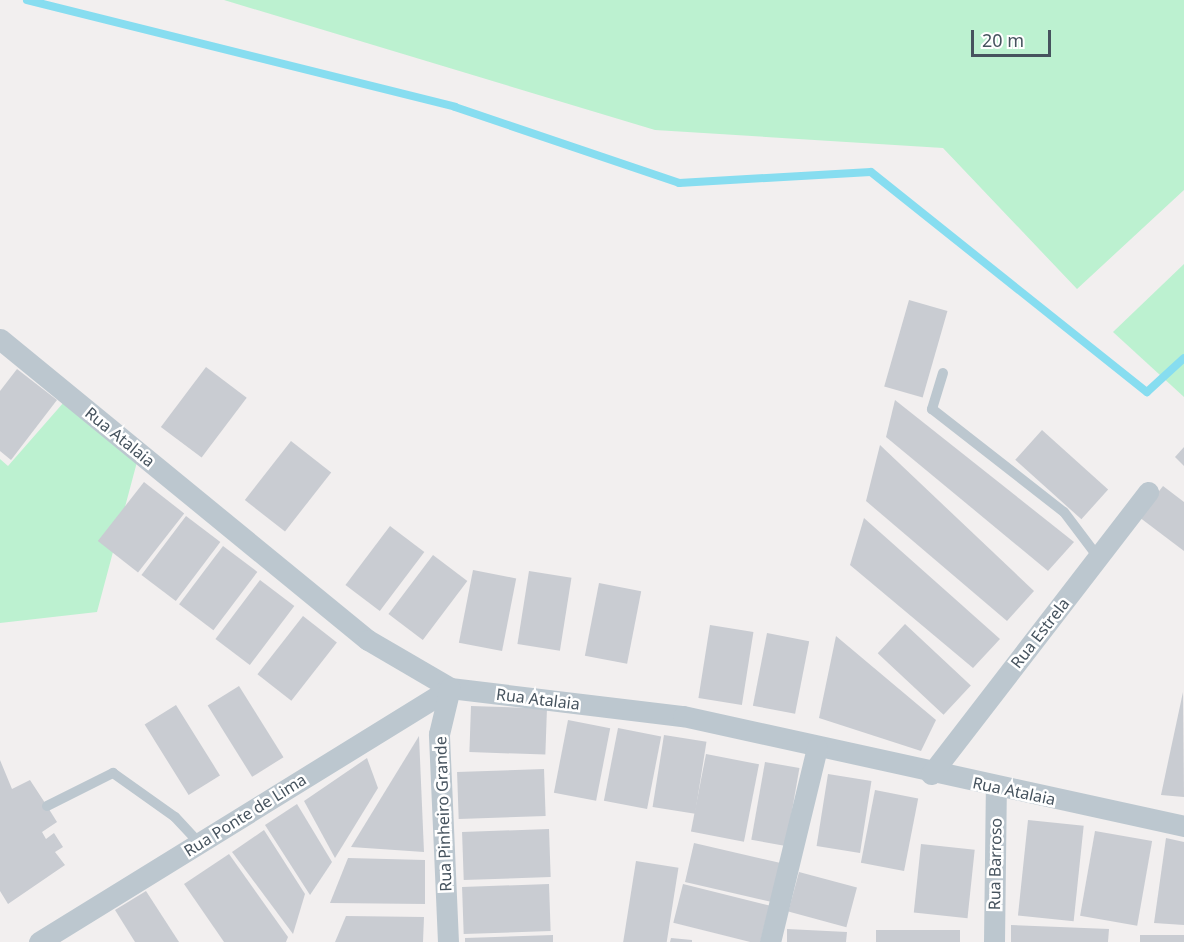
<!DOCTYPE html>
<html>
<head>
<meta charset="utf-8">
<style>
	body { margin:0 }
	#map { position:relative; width:1184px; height:942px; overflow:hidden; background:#f2efef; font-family:"Noto Sans",sans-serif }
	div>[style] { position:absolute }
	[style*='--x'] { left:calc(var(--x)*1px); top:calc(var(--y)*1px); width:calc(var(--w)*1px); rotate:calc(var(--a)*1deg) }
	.green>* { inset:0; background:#bcf1d0 }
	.stream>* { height:8px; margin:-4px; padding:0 4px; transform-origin:4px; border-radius:4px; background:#87ddf0 }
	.building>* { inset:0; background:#c9ccd2; transform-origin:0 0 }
	.lane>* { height:10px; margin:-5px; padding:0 5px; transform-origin:5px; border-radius:5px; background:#bcc7cf }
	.street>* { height:21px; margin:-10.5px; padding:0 10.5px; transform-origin:10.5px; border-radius:10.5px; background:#bcc7cf }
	span { translate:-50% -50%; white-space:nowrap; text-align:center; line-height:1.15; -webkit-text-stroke:5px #fff; paint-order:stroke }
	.street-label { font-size:16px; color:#46535e }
	.scale { position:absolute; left:971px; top:30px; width:80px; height:27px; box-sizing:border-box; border:3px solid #46535e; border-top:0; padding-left:8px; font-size:18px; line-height:21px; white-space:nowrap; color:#46535e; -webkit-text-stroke:4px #fff; paint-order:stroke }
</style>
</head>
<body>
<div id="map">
	<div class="green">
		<i style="clip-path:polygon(224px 0,1184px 0,1184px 190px,1077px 289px,943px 148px,655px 130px)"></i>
		<i style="clip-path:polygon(1184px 264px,1184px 397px,1113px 332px)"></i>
		<i style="clip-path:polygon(64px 402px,137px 462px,97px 612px,0 623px,0 459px,8px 466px)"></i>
	</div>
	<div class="stream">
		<i style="--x:27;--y:0;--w:441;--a:14"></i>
		<i style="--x:455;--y:107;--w:237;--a:18.7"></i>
		<i style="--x:679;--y:183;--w:192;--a:-3.3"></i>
		<i style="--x:871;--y:172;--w:353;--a:38.6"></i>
		<i style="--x:1147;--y:392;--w:50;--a:-42.6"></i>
	</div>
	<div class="building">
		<i style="left:909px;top:300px;width:40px;height:90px;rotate:16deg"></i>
		<i style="left:206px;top:367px;width:51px;height:75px;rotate:37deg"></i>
		<i style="clip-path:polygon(17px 369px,57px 400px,11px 460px,0 451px,0 391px)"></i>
		<i style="clip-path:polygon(895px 400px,1074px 542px,1048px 571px,886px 437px)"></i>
		<i style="left:1042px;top:430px;width:89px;height:40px;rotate:42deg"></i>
		<i style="left:291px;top:441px;width:51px;height:75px;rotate:38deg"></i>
		<i style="clip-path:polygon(880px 445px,1034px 591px,1007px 621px,866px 501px)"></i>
		<i style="clip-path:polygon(1184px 447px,1184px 466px,1175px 457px)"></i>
		<i style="left:144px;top:482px;width:51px;height:75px;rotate:38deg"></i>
		<i style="clip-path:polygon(1163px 486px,1184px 502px,1184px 551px,1139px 517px)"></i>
		<i style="left:186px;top:516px;width:43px;height:74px;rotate:37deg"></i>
		<i style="clip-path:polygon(864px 518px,1000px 639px,973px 668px,850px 565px)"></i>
		<i style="left:390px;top:526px;width:43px;height:74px;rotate:37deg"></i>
		<i style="left:223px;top:546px;width:43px;height:73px;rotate:37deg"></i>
		<i style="left:433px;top:555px;width:43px;height:74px;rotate:37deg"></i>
		<i style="left:473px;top:570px;width:44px;height:74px;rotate:11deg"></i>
		<i style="left:529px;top:571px;width:43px;height:74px;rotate:9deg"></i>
		<i style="left:260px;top:580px;width:43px;height:74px;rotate:37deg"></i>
		<i style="left:599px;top:583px;width:43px;height:74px;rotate:11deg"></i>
		<i style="left:303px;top:616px;width:43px;height:74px;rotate:38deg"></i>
		<i style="left:905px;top:624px;width:90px;height:40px;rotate:43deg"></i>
		<i style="left:710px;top:625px;width:44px;height:74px;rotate:9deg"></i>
		<i style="left:767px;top:633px;width:43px;height:74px;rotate:11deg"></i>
		<i style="clip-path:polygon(836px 636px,936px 720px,921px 751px,819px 718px)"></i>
		<i style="left:239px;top:686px;width:84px;height:37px;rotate:58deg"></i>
		<i style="clip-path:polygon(1183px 692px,1184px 797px,1161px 795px)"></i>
		<i style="left:176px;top:705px;width:83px;height:37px;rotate:58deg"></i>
		<i style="left:471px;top:706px;width:76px;height:46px;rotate:2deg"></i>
		<i style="left:568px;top:720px;width:43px;height:74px;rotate:11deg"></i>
		<i style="left:618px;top:728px;width:44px;height:74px;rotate:11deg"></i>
		<i style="left:664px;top:735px;width:43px;height:73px;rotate:9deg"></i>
		<i style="clip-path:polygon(419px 736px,424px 852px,351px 847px)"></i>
		<i style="left:706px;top:754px;width:54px;height:79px;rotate:11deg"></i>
		<i style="clip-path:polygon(367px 758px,378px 788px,335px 858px,304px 801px)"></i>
		<i style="clip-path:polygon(0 760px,12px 789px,30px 780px,47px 806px,57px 822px,42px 832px,46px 839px,54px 833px,63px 847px,55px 852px,65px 865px,8px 904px,0 891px)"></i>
		<i style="left:765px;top:762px;width:35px;height:79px;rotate:10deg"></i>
		<i style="left:544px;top:769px;width:47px;height:87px;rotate:88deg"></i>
		<i style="left:828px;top:774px;width:44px;height:73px;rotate:9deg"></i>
		<i style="left:875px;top:790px;width:44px;height:74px;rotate:11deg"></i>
		<i style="clip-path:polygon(297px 804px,332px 862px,310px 895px,265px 825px)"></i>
		<i style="left:1028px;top:820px;width:56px;height:96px;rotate:6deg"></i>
		<i style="left:549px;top:829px;width:48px;height:87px;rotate:88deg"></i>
		<i style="clip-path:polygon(264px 830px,305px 894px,293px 934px,232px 852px)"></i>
		<i style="left:1095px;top:831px;width:58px;height:86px;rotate:10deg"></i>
		<i style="clip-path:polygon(1166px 838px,1184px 842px,1184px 925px,1154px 923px)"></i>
		<i style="left:694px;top:843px;width:89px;height:40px;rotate:13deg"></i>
		<i style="left:921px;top:844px;width:54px;height:69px;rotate:6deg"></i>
		<i style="clip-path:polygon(229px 854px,288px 937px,286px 942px,224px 942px,184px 884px)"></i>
		<i style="clip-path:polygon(348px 858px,425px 860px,425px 904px,330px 903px)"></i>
		<i style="left:636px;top:861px;width:43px;height:82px;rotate:9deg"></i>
		<i style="left:799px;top:872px;width:60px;height:41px;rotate:15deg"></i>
		<i style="left:549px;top:884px;width:47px;height:87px;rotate:88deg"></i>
		<i style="left:683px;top:884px;width:89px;height:40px;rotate:14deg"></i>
		<i style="clip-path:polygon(146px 891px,179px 942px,135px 942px,115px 910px)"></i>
		<i style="clip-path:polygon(346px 916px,424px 917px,423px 942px,335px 942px)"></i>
		<i style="clip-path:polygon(1011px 925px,1109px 929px,1108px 942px,1011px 942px)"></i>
		<i style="clip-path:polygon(787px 929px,847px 932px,846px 942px,787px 942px)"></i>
		<i style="left:876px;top:930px;width:84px;height:12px"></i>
		<i style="clip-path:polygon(553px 935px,553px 942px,465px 942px,465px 938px)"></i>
		<i style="left:1140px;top:935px;width:44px;height:7px"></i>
		<i style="clip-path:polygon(671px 938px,692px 940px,692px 942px,670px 942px)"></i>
	</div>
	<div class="lane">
		<i style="--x:943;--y:373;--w:38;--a:107"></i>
		<i style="--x:932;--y:409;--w:167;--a:38"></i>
		<i style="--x:1064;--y:512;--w:56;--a:52.9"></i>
		<i style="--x:47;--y:806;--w:74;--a:-26.6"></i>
		<i style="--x:113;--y:773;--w:76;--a:35.4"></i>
		<i style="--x:175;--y:817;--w:35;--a:47"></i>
	</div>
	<div class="street">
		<i style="--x:0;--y:339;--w:475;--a:39.3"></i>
		<i style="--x:368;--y:640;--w:95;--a:30.3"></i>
		<i style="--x:450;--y:688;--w:235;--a:6.9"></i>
		<i style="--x:683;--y:716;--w:513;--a:12.38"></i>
		<i style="--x:931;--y:774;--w:356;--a:-52.4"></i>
		<i style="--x:39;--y:942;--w:483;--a:-31.7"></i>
		<i style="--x:448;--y:942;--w:208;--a:-92.5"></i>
		<i style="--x:439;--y:734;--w:47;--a:-76.6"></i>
		<i style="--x:770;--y:942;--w:200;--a:-76.4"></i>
		<i style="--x:994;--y:942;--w:155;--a:-89.3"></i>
	</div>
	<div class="street-label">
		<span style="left:120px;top:437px;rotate:39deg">Rua Atalaia</span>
		<span style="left:1040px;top:633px;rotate:-52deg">Rua Estrela</span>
		<span style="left:538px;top:699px;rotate:7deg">Rua Atalaia</span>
		<span style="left:1014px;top:791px;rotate:12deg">Rua Atalaia</span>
		<span style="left:443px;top:814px;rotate:-92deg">Rua Pinheiro Grande</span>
		<span style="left:245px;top:815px;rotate:-32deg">Rua Ponte de Lima</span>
		<span style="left:995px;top:864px;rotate:-89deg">Rua Barroso</span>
	</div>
	<div class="scale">20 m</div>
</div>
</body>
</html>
